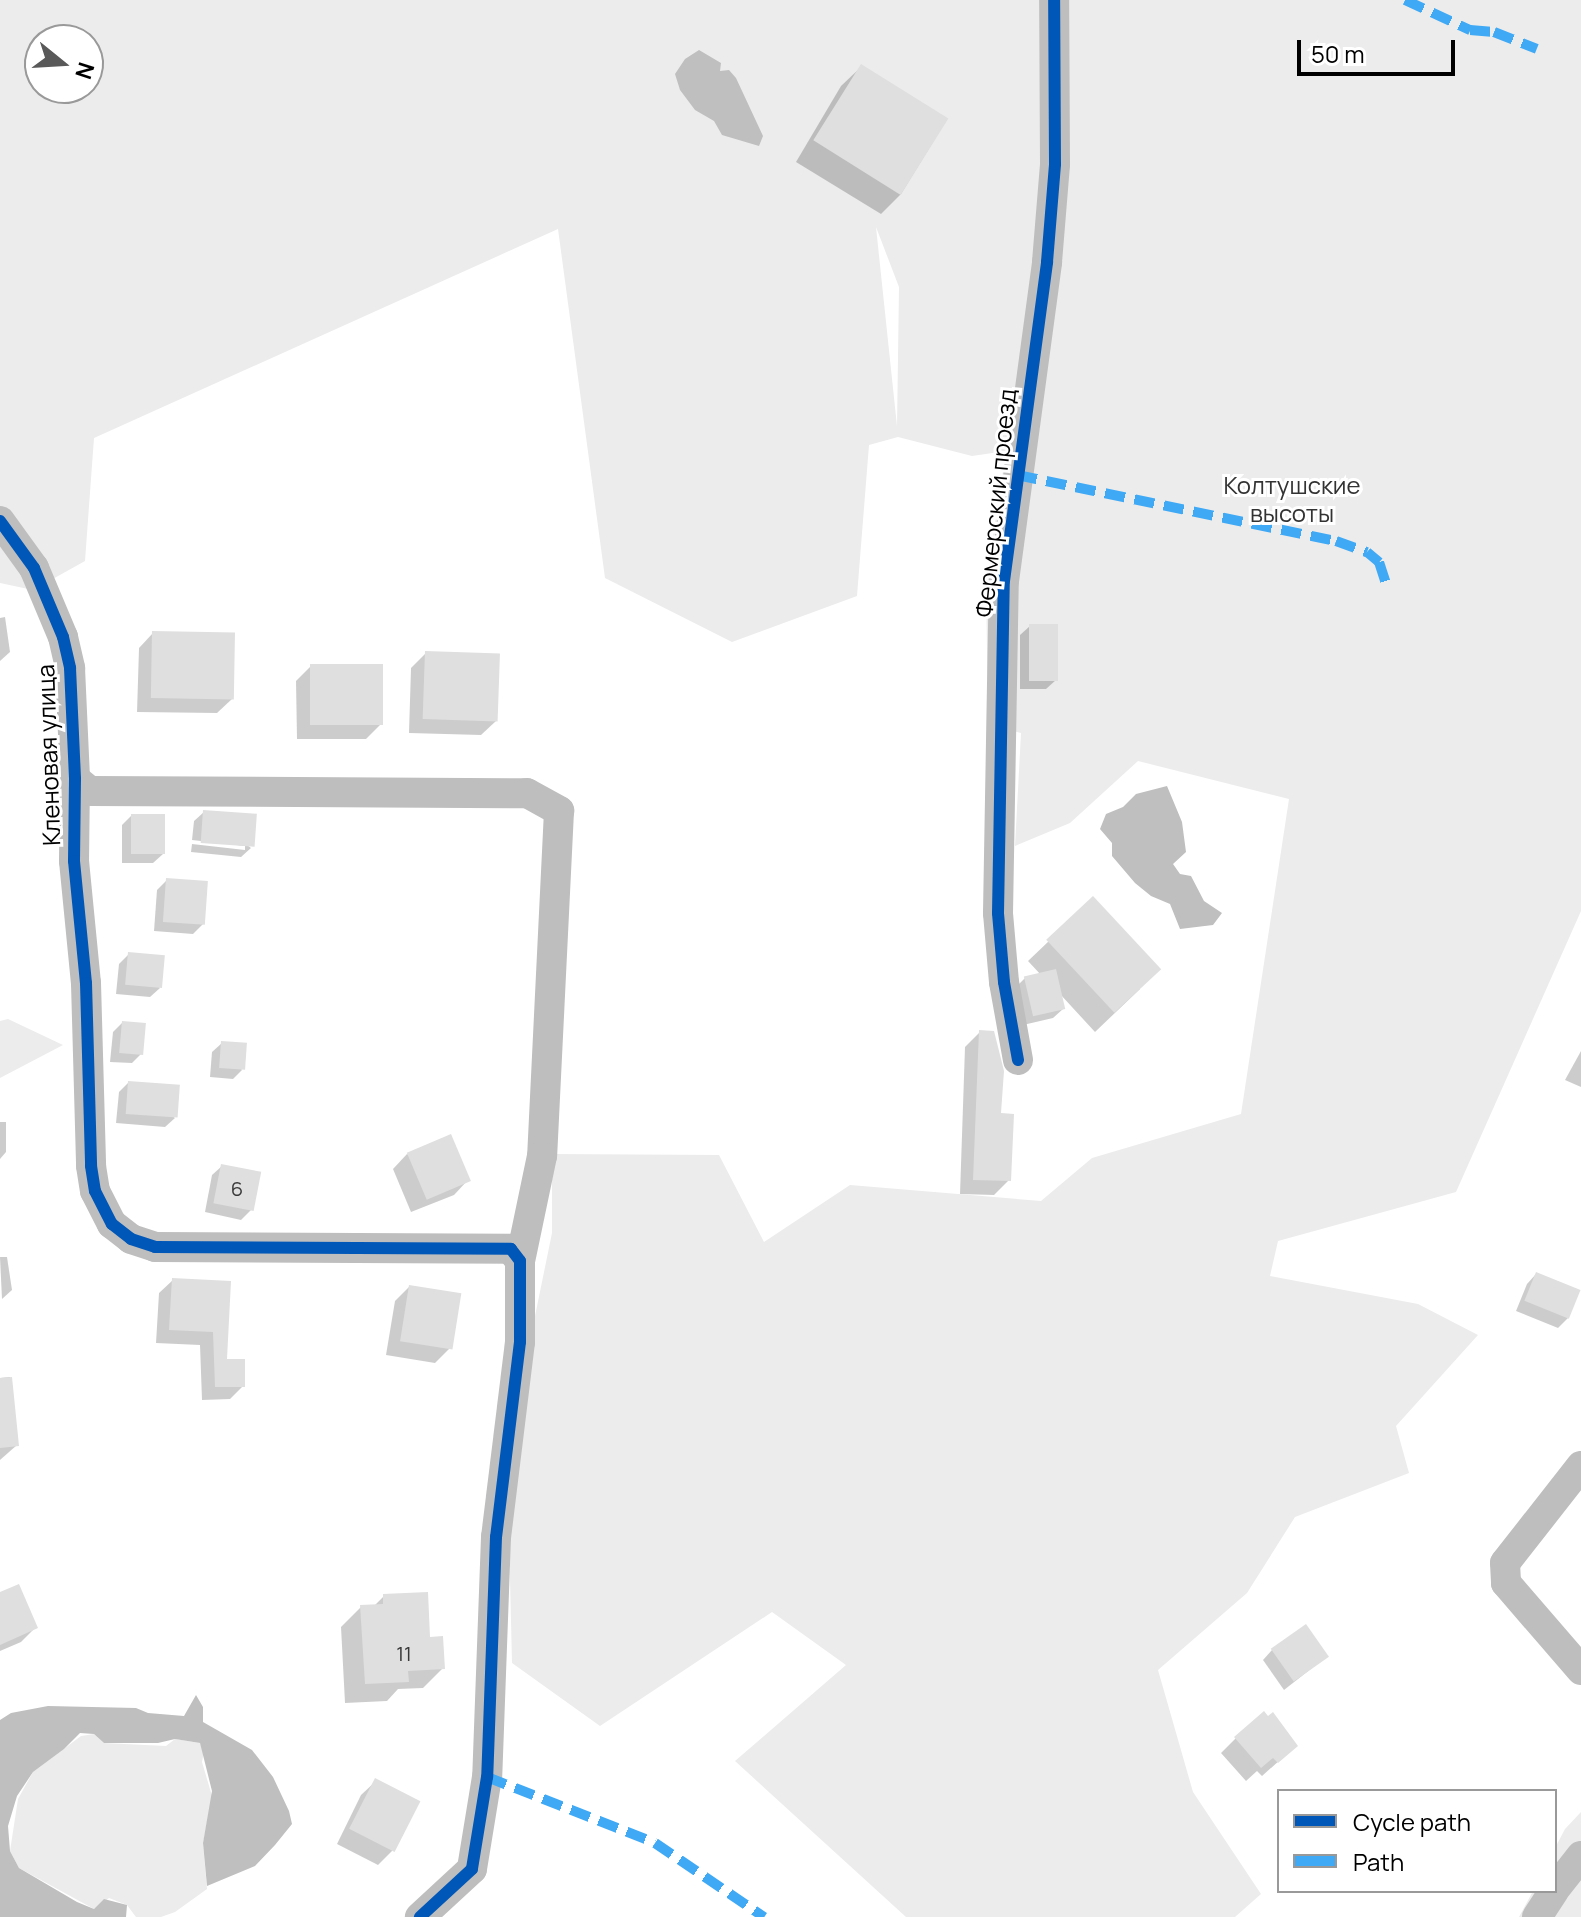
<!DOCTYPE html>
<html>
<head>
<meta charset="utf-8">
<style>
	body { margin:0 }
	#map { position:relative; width:1581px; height:1917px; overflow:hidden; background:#fff; font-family:Manrope,sans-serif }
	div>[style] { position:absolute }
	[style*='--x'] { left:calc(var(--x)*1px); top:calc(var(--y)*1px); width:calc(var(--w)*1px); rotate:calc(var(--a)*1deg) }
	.green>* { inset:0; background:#ececec }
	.water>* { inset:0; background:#bfbfbf }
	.shadow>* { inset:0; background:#0003 }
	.building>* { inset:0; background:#dfdfdf; transform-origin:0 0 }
	.minor>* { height:30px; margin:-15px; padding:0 15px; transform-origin:15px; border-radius:15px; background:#bebebe }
	.quiet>* { height:10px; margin-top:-5px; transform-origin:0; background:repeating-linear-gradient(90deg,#3fa9f5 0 20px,transparent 0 30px) }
	.cycleway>* { height:12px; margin:-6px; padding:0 6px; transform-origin:6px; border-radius:6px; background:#0057b8 }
	span { translate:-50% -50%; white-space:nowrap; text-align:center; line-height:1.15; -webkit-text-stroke:6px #fff; paint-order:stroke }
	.number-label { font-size:20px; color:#383838 }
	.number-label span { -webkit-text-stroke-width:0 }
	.park-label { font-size:24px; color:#333 }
	.street-label { font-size:24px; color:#000 }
	.legend { position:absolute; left:1277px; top:1789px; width:280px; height:104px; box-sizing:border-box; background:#fff; border:2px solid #999; margin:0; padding:10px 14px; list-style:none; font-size:24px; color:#000 }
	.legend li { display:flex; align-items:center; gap:16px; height:40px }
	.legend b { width:40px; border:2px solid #999 }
	.north { position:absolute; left:24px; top:24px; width:80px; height:80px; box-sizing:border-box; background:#fff; border:2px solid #999; border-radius:50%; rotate:108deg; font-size:22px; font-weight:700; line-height:32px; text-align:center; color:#000 }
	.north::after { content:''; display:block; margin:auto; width:28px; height:36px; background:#595959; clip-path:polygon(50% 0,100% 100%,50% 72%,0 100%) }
	.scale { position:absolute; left:1297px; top:40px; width:158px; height:36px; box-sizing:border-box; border:4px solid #000; border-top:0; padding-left:10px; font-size:24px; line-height:28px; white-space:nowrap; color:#000; -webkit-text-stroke:6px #fff; paint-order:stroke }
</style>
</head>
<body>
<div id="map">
	<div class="green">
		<i style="clip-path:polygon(evenodd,0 0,1581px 0,1581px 911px,1456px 1192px,1278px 1241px,1270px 1276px,1418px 1304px,1478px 1335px,1396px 1426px,1409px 1473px,1295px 1517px,1247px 1593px,1158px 1670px,1193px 1792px,1261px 1894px,1235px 1917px,906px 1917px,735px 1761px,846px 1665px,772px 1612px,600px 1726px,512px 1663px,507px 1453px,552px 1233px,552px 1154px,719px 1155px,764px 1242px,850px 1185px,1041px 1201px,1092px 1158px,1241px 1114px,1289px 799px,1138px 761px,1070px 823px,1015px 846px,1021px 733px,988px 724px,986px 581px,1006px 451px,972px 456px,898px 437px,869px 445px,857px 596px,732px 642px,605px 578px,558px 229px,94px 438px,85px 561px,33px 590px,0 583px,0 0,40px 40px,88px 40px,88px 88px,40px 88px,40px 40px,0 0,876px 227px,899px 287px,897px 427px,897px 426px,876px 227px)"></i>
		<i style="clip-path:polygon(8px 1019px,63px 1045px,0 1078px,0 1021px)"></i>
		<i style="clip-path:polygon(94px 1734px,104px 1743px,166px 1746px,175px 1739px,200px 1743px,204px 1751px,202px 1762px,212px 1796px,203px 1843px,207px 1889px,175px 1912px,161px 1917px,136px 1917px,127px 1905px,109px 1898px,94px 1909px,19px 1868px,10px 1851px,18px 1799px,33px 1772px,81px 1736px)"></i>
		<i style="clip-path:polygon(1581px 1812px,1581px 1917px,1519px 1917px,1533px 1891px,1555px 1891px,1555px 1848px,1565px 1829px)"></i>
	</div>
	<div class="water">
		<i style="clip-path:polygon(699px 50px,721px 63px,720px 71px,729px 70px,736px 78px,763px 136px,759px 146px,722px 135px,714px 121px,695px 110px,680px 90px,675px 74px,685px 59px)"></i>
		<i style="clip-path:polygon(1167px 786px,1182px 822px,1186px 852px,1173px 864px,1180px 874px,1191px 876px,1204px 901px,1222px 913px,1213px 925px,1180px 929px,1170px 904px,1151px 896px,1135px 883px,1112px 856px,1112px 843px,1100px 829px,1106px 814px,1123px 807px,1136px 794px)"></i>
		<i style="clip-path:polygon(196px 1695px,203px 1707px,203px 1722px,252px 1750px,273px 1777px,289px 1811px,292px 1824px,275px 1845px,255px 1866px,207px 1886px,203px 1843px,212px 1791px,200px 1743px,175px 1739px,158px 1743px,104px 1743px,94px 1734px,80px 1733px,64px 1749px,33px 1772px,17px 1796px,8px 1826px,10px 1851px,19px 1868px,77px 1902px,94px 1909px,104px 1899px,127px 1905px,126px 1917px,0 1917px,0 1720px,11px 1713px,48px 1706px,136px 1708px,148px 1713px,184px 1716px)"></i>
	</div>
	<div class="shadow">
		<i style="clip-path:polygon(861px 67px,947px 119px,901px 194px,881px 214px,796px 162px,841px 86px)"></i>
		<i style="clip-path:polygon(5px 617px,10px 652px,0 661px,0 618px)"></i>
		<i style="clip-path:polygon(1030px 626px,1056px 680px,1046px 689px,1020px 689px,1020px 635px)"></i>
		<i style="clip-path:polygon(153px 633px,232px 699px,217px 713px,137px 712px,139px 648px)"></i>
		<i style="clip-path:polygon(426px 653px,496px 721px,481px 735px,409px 733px,411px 668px)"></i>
		<i style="clip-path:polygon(311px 666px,381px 724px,366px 739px,297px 739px,296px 681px)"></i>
		<i style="clip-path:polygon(204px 812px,251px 848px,241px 857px,191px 852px,192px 844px,245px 850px,245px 846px,192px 840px,194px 821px)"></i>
		<i style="clip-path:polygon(131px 816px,163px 854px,153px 863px,122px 863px,122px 825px)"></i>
		<i style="clip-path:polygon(167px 880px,203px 924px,193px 934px,154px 931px,157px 890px)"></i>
		<i style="clip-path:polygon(1093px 899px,1140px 989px,1095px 1032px,1060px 994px,1063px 1009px,1053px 1018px,1023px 1025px,1015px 988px,1025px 978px,1041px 975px,1028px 961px)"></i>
		<i style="clip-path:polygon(129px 954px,160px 988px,150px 997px,116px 994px,119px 964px)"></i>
		<i style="clip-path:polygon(122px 1023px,141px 1054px,132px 1063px,110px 1062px,113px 1032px)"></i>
		<i style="clip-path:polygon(980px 1032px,999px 1115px,1009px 1180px,994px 1195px,960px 1194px,965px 1047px)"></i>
		<i style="clip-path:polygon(222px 1043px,242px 1070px,233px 1079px,210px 1077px,212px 1052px)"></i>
		<i style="clip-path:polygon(1581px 1051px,1581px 1087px,1565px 1080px)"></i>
		<i style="clip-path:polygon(128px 1083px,175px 1118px,165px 1127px,116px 1123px,119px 1092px)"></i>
		<i style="clip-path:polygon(0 1122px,6px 1122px,6px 1152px,0 1159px)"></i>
		<i style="clip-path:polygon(407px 1154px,468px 1180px,454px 1195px,411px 1212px,393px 1169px)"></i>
		<i style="clip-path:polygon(222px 1166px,251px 1210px,241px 1220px,205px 1212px,212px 1175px)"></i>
		<i style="clip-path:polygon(0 1257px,7px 1257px,12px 1290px,2px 1299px)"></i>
		<i style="clip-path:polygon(1536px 1274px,1568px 1318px,1558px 1328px,1516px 1311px,1527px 1284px)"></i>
		<i style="clip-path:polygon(173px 1280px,229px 1283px,225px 1361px,243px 1386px,230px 1399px,202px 1400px,200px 1345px,156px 1343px,159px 1293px)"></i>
		<i style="clip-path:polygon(409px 1287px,450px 1348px,435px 1363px,386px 1355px,395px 1301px)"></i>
		<i style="clip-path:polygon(10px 1377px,17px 1445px,0 1460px,0 1378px)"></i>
		<i style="clip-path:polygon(0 1594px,36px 1627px,21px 1642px,0 1651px)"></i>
		<i style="clip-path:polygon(384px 1596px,428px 1639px,443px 1668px,423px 1688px,398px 1689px,387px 1701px,345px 1703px,341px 1627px,361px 1607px,373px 1607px)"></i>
		<i style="clip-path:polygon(1272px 1650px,1326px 1657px,1284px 1690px,1263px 1660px)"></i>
		<i style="clip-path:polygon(1236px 1738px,1280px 1760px,1262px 1776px,1257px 1771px,1246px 1781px,1221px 1753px)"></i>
		<i style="clip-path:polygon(376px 1781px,393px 1850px,378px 1865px,337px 1844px,361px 1795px)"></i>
	</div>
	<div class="building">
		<i style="left:861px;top:64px;width:103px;height:90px;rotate:32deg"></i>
		<i style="left:1029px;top:624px;width:29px;height:57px"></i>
		<i style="left:152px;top:631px;width:83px;height:67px;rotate:1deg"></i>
		<i style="left:425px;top:651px;width:75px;height:68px;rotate:2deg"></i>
		<i style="left:310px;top:664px;width:73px;height:61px"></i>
		<i style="left:203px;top:810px;width:54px;height:33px;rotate:4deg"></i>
		<i style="left:131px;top:814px;width:34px;height:40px"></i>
		<i style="left:166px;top:878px;width:42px;height:44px;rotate:4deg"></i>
		<i style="left:1093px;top:896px;width:100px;height:64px;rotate:47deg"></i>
		<i style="left:128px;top:952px;width:37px;height:33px;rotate:5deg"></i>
		<i style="left:1056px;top:969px;width:41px;height:33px;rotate:77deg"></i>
		<i style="left:122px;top:1021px;width:24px;height:32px;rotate:5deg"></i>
		<i style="clip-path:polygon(979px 1030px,994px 1031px,1004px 1071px,1001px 1113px,1014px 1114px,1011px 1181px,973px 1180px)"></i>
		<i style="left:221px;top:1041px;width:26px;height:27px;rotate:4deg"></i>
		<i style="left:128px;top:1081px;width:52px;height:33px;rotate:4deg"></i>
		<i style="left:451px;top:1134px;width:51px;height:48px;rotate:67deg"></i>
		<i style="left:221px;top:1164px;width:41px;height:40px;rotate:11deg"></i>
		<i style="left:1536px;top:1272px;width:48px;height:31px;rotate:22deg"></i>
		<i style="clip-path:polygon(172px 1278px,231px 1281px,227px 1359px,245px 1359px,245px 1387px,215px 1387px,213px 1332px,169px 1330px)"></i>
		<i style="left:409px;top:1285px;width:53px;height:57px;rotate:9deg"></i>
		<i style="clip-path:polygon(12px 1377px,19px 1446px,0 1448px,0 1378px)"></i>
		<i style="clip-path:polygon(19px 1584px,38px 1628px,0 1645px,0 1592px)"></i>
		<i style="clip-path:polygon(428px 1592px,430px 1637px,443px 1636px,445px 1669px,408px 1671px,409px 1682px,365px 1684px,360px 1605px,383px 1604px,383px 1594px)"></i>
		<i style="left:1306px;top:1624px;width:40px;height:43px;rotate:55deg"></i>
		<i style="clip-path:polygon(1264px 1711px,1268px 1716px,1273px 1712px,1298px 1746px,1278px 1763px,1273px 1758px,1261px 1768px,1234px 1737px)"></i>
		<i style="left:375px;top:1778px;width:51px;height:57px;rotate:27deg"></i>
	</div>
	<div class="minor">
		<i style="--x:0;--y:521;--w:58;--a:54.1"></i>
		<i style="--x:34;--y:568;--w:75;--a:67.2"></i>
		<i style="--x:63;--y:637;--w:32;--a:77"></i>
		<i style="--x:70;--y:668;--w:111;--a:87.4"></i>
		<i style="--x:75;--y:779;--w:82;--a:90.7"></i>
		<i style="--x:74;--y:861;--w:123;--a:84.4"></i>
		<i style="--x:86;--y:983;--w:183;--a:88.4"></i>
		<i style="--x:91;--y:1166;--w:25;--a:81"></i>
		<i style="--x:95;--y:1191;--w:37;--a:63"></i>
		<i style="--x:112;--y:1224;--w:24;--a:38"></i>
		<i style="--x:131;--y:1239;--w:25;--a:18"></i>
		<i style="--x:155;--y:1247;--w:356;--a:0.3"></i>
		<i style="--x:511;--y:1249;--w:15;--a:53"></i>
		<i style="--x:520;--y:1261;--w:81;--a:90"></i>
		<i style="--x:520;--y:1342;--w:196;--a:97"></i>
		<i style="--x:496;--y:1537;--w:240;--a:92.1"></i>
		<i style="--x:487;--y:1777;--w:93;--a:99.3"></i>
		<i style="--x:472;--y:1869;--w:71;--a:137.3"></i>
		<i style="--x:75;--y:779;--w:19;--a:39"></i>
		<i style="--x:90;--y:791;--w:437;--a:0.3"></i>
		<i style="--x:527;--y:793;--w:37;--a:29"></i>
		<i style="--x:559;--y:811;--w:345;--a:92.8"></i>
		<i style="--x:542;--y:1156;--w:107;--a:101.8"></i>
		<i style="--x:1018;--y:1060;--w:79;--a:-100.2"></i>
		<i style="--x:1004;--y:982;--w:69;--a:-95"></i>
		<i style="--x:998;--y:913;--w:332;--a:-89"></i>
		<i style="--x:1004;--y:581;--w:322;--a:-82.3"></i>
		<i style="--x:1047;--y:262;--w:98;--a:-85.3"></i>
		<i style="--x:1055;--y:164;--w:164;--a:-90.3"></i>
		<i style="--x:1581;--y:1466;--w:123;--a:128.1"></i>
		<i style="--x:1505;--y:1563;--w:20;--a:87"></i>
		<i style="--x:1506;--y:1583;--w:115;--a:49.2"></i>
		<i style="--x:1555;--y:1889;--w:42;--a:-51.8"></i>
		<i style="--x:1537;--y:1917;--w:31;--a:-57"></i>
	</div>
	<div class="quiet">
		<i style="--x:1405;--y:0;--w:72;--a:24.8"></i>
		<i style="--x:1470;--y:30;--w:24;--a:5"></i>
		<i style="--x:1494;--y:32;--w:46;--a:21.6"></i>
		<i style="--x:1017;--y:475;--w:326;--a:11.7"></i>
		<i style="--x:1336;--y:541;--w:33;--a:20"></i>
		<i style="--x:1367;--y:552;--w:16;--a:40"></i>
		<i style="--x:1379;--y:562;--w:28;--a:72"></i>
		<i style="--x:487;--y:1777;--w:180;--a:21.4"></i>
		<i style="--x:655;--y:1843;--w:132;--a:34.2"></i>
	</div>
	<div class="cycleway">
		<i style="--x:0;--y:521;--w:58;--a:54.1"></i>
		<i style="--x:34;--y:568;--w:75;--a:67.2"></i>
		<i style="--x:63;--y:637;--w:32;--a:77"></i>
		<i style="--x:70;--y:668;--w:111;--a:87.4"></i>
		<i style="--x:75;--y:779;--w:82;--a:90.7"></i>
		<i style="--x:74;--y:861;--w:123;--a:84.4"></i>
		<i style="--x:86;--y:983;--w:183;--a:88.4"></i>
		<i style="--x:91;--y:1166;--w:25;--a:81"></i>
		<i style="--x:95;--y:1191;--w:37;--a:63"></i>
		<i style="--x:112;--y:1224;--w:24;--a:38"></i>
		<i style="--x:131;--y:1239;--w:25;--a:18"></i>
		<i style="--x:155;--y:1247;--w:356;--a:0.3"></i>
		<i style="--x:511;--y:1249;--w:15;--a:53"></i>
		<i style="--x:520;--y:1261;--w:81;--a:90"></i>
		<i style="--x:520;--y:1342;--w:196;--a:97"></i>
		<i style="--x:496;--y:1537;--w:240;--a:92.1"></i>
		<i style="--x:487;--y:1777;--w:93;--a:99.3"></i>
		<i style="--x:472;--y:1869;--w:71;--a:137.3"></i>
		<i style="--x:1018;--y:1060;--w:79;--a:-100.2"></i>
		<i style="--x:1004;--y:982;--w:69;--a:-95"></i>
		<i style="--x:998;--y:913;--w:332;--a:-89"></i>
		<i style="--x:1004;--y:581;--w:322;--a:-82.3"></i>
		<i style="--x:1047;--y:262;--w:98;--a:-85.3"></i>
		<i style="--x:1055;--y:164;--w:164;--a:-90.3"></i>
	</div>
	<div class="number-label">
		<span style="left:237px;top:1188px">6</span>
		<span style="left:404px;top:1653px">11</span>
	</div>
	<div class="park-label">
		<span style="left:1292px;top:499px">Колтушские<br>высоты</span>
	</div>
	<div class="street-label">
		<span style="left:995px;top:503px;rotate:-84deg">Фермерский проезд</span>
		<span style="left:48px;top:755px;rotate:-92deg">Кленовая улица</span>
	</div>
	<ul class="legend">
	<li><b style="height:10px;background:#0057b8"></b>Cycle path</li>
	<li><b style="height:10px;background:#3fa9f5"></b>Path</li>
	</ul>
	<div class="north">N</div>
	<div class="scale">50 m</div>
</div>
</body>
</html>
